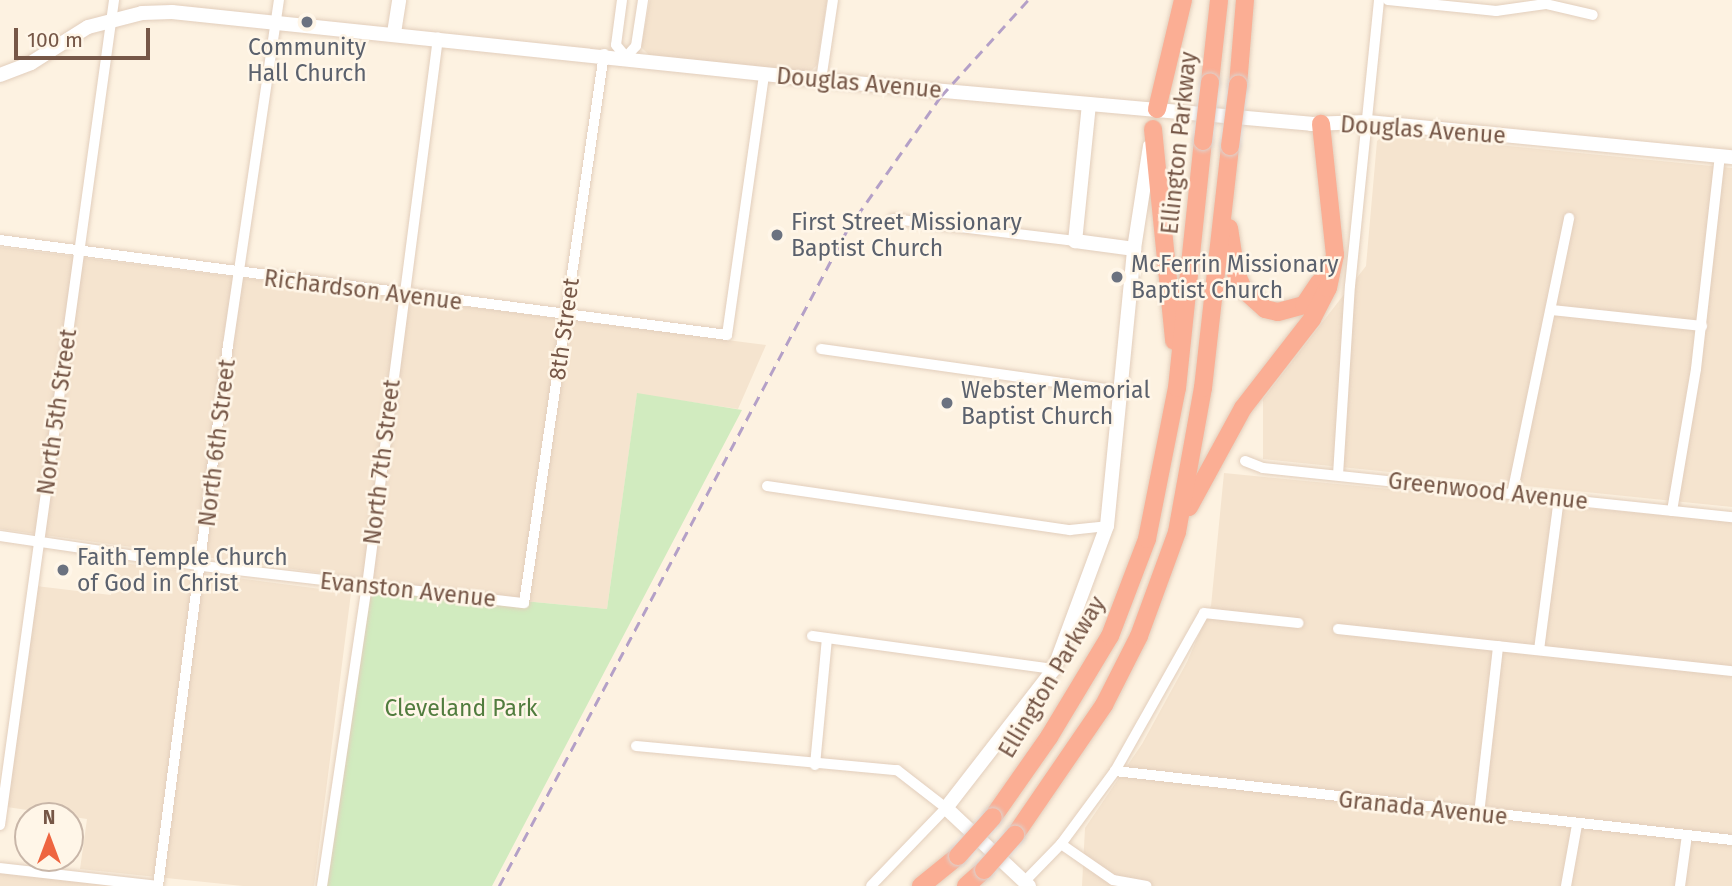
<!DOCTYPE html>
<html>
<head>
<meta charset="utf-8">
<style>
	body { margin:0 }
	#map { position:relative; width:1732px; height:886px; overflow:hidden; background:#fdf2e1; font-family:"Fira Sans",sans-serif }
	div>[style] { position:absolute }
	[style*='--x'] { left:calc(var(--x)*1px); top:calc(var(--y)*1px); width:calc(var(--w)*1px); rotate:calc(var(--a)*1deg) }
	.residential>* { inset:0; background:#f5e4cf }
	.green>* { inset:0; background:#d1ebbf }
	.roads { filter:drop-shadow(0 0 2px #e2cebc) drop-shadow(0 0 2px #e2cebc) }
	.street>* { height:10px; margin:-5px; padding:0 5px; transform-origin:5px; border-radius:5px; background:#fff }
	.secondary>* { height:14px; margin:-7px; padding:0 7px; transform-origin:7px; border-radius:7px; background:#fff }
	.highway>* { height:18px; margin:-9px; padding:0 9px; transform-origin:9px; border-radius:9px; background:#fbae94 }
	.rail>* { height:2.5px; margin-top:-1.25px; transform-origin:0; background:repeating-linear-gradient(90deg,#b4a0c7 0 10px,transparent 0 17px) }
	.bridges { filter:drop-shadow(0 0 2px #dbd3cf) drop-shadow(0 0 2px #dbd3cf) }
	.highway-bridge>* { height:18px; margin:-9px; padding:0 9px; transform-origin:9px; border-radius:9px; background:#fbae94 }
	.dots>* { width:19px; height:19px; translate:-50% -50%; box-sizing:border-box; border:4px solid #fff6e8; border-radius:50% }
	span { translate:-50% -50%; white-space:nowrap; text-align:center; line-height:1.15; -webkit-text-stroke:5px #fff6e8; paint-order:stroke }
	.worship-label { font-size:23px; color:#5b616d }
	.left { translate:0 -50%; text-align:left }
	.street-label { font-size:23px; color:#765747 }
	.park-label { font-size:23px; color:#517c3e }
	.north { position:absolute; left:14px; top:802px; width:70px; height:70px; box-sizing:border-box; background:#fff6e8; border:2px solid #c8b6a8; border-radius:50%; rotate:0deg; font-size:19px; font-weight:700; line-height:28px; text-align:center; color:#765747 }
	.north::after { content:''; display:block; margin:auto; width:24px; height:32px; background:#ee6540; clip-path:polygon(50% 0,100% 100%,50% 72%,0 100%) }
	.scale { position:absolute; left:14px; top:28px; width:136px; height:32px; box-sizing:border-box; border:4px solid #765747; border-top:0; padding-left:9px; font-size:21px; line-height:24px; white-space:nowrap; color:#765747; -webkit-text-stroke:5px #fff6e8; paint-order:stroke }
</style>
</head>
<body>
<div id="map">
	<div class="residential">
		<i style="clip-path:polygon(650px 0,827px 0,817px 65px,809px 73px,649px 55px,641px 47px)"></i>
		<i style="clip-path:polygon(1385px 134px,1732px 168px,1732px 507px,1263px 459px,1263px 399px,1366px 266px,1377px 141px)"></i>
		<i style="clip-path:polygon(0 247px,766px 345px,738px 409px,637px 394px,607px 609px,534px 602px,0 529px)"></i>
		<i style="clip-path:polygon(1224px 473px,1732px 522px,1732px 886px,1082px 886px,1085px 828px,1142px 744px,1187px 662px,1211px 606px)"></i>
		<i style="clip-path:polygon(115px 562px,351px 593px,314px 886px,243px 886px,80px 869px,87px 819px,7px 807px,36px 586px,111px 595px)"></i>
		<i style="clip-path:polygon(0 873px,114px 886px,0 886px)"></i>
	</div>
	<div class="green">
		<i style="clip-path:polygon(637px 393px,742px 410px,492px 886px,320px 886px,367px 586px,607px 609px)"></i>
	</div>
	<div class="roads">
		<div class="street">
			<i style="--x:622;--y:0;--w:45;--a:97.6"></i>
			<i style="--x:616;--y:45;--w:16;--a:50"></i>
			<i style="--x:626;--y:57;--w:15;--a:-48"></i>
			<i style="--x:636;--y:46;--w:47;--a:-81.3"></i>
			<i style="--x:1388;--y:0;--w:109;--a:5.8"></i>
			<i style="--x:1496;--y:11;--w:50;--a:-8"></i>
			<i style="--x:1546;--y:4;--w:48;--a:13.2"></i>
			<i style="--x:821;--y:80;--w:81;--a:-81.5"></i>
			<i style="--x:893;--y:219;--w:183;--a:6.9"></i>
			<i style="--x:0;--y:240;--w:733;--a:7.44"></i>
			<i style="--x:727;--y:335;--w:264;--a:-81.9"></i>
			<i style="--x:1552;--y:310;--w:151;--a:6.1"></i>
			<i style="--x:821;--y:349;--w:302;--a:8"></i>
			<i style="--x:1245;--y:461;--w:19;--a:21"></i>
			<i style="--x:1263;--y:468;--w:472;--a:6"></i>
			<i style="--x:1338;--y:475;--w:189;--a:-86.4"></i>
			<i style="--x:1350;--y:286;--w:287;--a:-84.2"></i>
			<i style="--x:767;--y:486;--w:306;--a:8.3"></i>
			<i style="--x:1070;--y:530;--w:37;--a:-6"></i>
			<i style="--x:1512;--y:494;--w:282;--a:-78.3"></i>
			<i style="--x:1672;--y:511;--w:144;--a:-80.4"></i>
			<i style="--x:1696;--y:369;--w:214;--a:-83.6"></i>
			<i style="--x:0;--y:536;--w:205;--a:8.4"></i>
			<i style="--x:203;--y:566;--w:323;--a:6.6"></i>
			<i style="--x:524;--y:603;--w:555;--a:-81.71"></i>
			<i style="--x:1338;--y:629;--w:396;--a:6.1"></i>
			<i style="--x:812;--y:636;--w:244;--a:7.8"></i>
			<i style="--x:1539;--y:650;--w:152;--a:-82.5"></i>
			<i style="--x:636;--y:746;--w:262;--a:5.3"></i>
			<i style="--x:897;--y:770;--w:62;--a:37.8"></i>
			<i style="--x:946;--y:808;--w:108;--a:133.9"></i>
			<i style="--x:815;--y:765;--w:127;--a:-84.6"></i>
			<i style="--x:1115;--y:771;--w:621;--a:6.38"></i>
			<i style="--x:1479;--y:814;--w:169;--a:-83.5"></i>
			<i style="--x:0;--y:825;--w:833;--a:-82.13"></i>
			<i style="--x:1061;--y:844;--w:63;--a:34.7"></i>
			<i style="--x:1113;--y:880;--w:34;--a:10"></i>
			<i style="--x:0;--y:868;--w:159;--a:6.5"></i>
			<i style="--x:1025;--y:881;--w:52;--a:-45.8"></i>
			<i style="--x:1061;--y:844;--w:91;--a:-53.5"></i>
			<i style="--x:1115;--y:771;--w:181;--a:-60.6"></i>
			<i style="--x:1204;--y:613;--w:95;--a:6.1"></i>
			<i style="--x:158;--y:886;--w:546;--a:-82.63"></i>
			<i style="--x:228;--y:345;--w:349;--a:-81.6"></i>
			<i style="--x:322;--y:886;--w:303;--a:-81.5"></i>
			<i style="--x:367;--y:586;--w:553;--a:-82.62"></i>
			<i style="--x:1566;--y:886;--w:62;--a:-79.8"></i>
			<i style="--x:1680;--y:886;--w:51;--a:-82.2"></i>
		</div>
		<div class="secondary">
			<i style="--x:394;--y:33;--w:33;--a:-81"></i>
			<i style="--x:0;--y:75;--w:33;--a:-21"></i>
			<i style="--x:31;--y:63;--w:67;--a:-32.3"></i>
			<i style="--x:88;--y:27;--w:56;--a:-14.5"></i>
			<i style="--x:142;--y:13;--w:30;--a:-2"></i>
			<i style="--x:172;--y:12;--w:653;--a:5.98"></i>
			<i style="--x:821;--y:80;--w:492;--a:5.1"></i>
			<i style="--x:1311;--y:124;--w:56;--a:-2"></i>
			<i style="--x:1367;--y:122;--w:367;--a:5.5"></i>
			<i style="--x:1089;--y:104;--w:138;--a:95.8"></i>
			<i style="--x:1075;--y:241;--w:60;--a:7.7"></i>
			<i style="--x:1029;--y:886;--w:114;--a:-136.8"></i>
			<i style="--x:946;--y:808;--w:176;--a:-52.2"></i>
			<i style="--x:1054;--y:669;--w:153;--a:-69.7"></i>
			<i style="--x:1107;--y:526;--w:278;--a:-84.4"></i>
			<i style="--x:1134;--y:249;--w:104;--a:-81.2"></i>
		</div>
		<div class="highway">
			<i style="--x:1210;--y:82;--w:82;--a:-83.7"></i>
			<i style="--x:1238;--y:85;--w:85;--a:-85.3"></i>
			<i style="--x:1157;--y:109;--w:112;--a:-76.6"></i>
			<i style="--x:1153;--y:129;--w:213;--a:84.3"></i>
			<i style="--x:1229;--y:228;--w:46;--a:81.2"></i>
			<i style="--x:1236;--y:273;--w:17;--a:66"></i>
			<i style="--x:1243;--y:289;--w:30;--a:42"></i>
			<i style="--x:1265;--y:309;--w:13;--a:13"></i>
			<i style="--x:1278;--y:312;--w:27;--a:-15"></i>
			<i style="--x:1304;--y:305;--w:27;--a:-56"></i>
			<i style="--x:1189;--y:507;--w:113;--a:-61.4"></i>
			<i style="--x:1243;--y:408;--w:113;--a:-52.2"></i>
			<i style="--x:1312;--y:319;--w:35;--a:-63"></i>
			<i style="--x:1328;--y:288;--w:34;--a:-78"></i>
			<i style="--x:1335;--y:255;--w:132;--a:-96.1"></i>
			<i style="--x:993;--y:817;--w:98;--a:-55"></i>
			<i style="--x:1049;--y:737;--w:118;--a:-58.9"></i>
			<i style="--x:1110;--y:636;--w:104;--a:-69.1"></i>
			<i style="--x:1147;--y:539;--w:154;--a:-78.8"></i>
			<i style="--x:1177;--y:388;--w:248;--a:-84"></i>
			<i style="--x:1015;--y:835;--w:158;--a:-55.6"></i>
			<i style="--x:1104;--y:705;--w:77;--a:-63.1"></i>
			<i style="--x:1139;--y:636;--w:111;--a:-69.9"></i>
			<i style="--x:1177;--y:532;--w:146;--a:-79.8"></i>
			<i style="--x:1203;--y:388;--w:244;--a:-83.6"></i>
			<i style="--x:921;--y:886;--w:48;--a:-39"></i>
			<i style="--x:966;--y:886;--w:24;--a:-42"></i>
		</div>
	</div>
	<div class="rail">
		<i style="--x:499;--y:886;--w:743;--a:-62.05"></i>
		<i style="--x:847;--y:230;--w:164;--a:-55"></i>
		<i style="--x:941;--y:96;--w:130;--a:-47.8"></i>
	</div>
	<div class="bridges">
		<div class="highway-bridge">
			<i style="--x:1203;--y:141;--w:59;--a:-83.2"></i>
			<i style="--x:1230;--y:146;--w:62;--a:-82.5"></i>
			<i style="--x:958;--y:856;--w:52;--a:-48.1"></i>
			<i style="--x:984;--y:870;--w:47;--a:-48.5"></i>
		</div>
	</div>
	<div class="dots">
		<i style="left:307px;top:22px;background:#6b7280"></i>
		<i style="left:777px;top:235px;background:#6b7280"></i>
		<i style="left:1117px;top:277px;background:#6b7280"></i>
		<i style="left:947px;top:403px;background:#6b7280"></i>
		<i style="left:63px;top:570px;background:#6b7280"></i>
	</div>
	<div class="worship-label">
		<span style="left:307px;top:60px">Community<br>Hall Church</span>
		<span class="left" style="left:791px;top:235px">First Street Missionary<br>Baptist Church</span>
		<span class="left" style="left:1131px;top:277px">McFerrin Missionary<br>Baptist Church</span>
		<span class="left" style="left:961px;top:403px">Webster Memorial<br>Baptist Church</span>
		<span class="left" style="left:77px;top:570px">Faith Temple Church<br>of God in Christ</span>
	</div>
	<div class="street-label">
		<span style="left:859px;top:83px;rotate:5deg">Douglas Avenue</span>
		<span style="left:1423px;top:130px;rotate:4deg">Douglas Avenue</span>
		<span style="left:1179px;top:143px;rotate:-84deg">Ellington Parkway</span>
		<span style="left:363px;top:290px;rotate:7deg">Richardson Avenue</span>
		<span style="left:564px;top:329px;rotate:-82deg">8th Street</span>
		<span style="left:57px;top:412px;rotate:-82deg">North 5th Street</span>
		<span style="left:217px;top:443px;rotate:-83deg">North 6th Street</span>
		<span style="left:382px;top:462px;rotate:-83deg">North 7th Street</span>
		<span style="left:1488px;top:491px;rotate:6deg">Greenwood Avenue</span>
		<span style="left:408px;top:590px;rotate:6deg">Evanston Avenue</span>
		<span style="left:1052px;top:677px;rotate:-59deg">Ellington Parkway</span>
		<span style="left:1423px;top:808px;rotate:6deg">Granada Avenue</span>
	</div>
	<div class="park-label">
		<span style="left:461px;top:708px">Cleveland Park</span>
	</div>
	<div class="north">N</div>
	<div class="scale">100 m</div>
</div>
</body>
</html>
